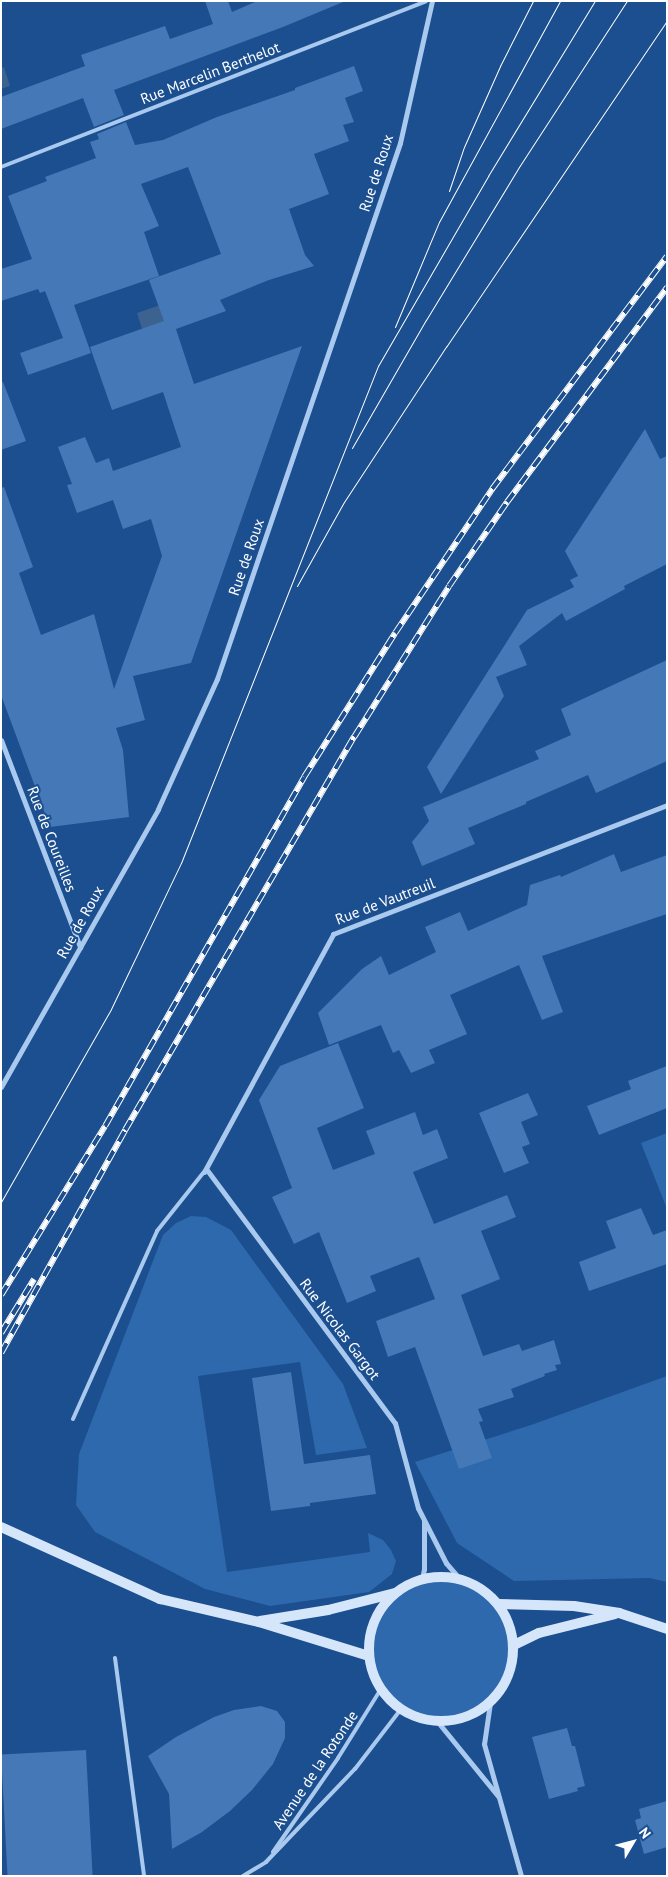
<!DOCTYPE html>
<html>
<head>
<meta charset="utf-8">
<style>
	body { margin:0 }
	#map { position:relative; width:668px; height:1877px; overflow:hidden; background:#1b4f8f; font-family:"PT Sans",sans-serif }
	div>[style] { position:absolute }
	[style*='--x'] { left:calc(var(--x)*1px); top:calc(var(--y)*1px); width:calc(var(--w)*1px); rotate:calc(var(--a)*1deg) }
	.green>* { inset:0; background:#2e69ad }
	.round { border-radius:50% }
	.water>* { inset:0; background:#3c6290 }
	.building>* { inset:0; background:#4478b7; transform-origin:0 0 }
	.lane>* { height:4px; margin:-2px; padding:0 2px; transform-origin:2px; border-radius:2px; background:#a9c9ee }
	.street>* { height:5px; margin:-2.5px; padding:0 2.5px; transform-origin:2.5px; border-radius:2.5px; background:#a9c9ee }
	.secondary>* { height:10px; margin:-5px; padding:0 5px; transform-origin:5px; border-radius:5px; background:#d6e6fa }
	.secondary>.ring { margin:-5px; padding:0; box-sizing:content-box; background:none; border:10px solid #d6e6fa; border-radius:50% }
	.tram>* { height:1px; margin:-0.5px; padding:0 0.5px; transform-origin:0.5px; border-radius:0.5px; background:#fff }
	.rail>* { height:5.5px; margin-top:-2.75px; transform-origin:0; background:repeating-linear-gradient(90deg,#1b4f8f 0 11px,#fff 0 22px); box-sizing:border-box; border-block:1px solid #fff }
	span { translate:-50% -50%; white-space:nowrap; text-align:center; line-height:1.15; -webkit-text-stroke:4px #1b4f8f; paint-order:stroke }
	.street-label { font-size:15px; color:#fff }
	.frame { position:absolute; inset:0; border:2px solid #fff; pointer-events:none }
	.north { position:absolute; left:608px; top:1817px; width:50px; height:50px; -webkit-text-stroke:4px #1b4f8f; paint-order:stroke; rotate:53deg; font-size:14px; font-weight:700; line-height:20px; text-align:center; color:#fff }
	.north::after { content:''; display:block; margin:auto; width:18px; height:22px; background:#fff; clip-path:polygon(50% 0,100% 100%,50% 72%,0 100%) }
</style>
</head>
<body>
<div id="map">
	<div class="green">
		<i style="clip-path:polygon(667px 1133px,667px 1209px,641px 1143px)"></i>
		<i style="clip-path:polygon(191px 1216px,206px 1217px,231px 1230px,343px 1384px,367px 1448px,316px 1455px,300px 1362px,198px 1376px,227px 1572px,370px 1552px,368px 1533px,383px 1540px,391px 1550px,396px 1561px,392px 1574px,369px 1592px,270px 1606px,205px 1589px,95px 1532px,76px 1505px,79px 1454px,163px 1235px,176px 1223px)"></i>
		<i style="clip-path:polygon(667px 1376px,667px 1582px,650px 1578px,514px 1581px,457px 1543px,415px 1462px,531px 1425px)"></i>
		<i class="round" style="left:369px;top:1577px;width:144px;height:144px"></i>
	</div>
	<div class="water">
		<i style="clip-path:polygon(4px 67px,10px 86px,1px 89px,1px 68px)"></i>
		<i style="clip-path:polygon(175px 300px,178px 319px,143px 332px,137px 313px)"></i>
	</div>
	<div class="building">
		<i style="clip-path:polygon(205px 1px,228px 1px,232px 12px,257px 1px,343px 2px,283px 27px,114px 90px,124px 115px,94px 127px,83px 98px,1px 129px,1px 97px,85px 66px,81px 55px,165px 26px,170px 39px,213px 24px)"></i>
		<i style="clip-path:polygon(354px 66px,363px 91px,345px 98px,354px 122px,343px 125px,349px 141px,314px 154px,329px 194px,289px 209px,305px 255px,314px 266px,269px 280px,220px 300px,226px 311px,176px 329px,194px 384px,302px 346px,191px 663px,133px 676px,145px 720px,116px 728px,123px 750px,129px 817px,50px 827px,1px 695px,1px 488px,4px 487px,33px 567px,19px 573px,41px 635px,94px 614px,114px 689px,162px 556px,151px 519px,123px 529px,113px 500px,77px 513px,67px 485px,72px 484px,58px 447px,85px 437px,96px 463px,109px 458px,113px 471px,181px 447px,163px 392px,112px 410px,90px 347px,164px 321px,149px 280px,221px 254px,188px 167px,141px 184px,159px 226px,144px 232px,159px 276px,74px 305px,91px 353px,28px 375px,20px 353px,63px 338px,45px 291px,40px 293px,38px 289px,1px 301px,1px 269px,32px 259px,8px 196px,47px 181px,45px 177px,96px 158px,90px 142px,99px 139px,97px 134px,126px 122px,135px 145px,163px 140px,217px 117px,295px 90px,295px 88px)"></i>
		<i style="clip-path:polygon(1px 382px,3px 382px,26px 441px,1px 450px)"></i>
		<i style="clip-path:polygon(645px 429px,660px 459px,667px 456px,667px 564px,624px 586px,625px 589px,566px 621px,562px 613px,519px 646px,527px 665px,496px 677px,504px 696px,441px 794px,427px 767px,527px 610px,574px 587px,570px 580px,578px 576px,565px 551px)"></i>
		<i style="clip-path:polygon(667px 660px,667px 761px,596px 793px,588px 775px,526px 802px,526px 804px,468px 828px,475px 844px,422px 866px,412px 842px,429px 821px,423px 807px,539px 759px,535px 751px,571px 735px,561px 709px)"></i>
		<i style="clip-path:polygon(614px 854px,621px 872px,667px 855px,667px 914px,542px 956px,563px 1012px,542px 1020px,519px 965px,450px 995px,467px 1034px,429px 1050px,435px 1063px,411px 1073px,399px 1050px,393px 1053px,381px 1025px,329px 1045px,318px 1013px,362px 969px,381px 956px,389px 975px,436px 952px,425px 927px,460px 912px,468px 931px,527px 905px,530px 885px,560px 875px,561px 877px)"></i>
		<i style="clip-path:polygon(338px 1043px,364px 1108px,317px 1128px,333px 1170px,375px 1154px,366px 1131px,415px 1112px,423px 1135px,437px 1129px,448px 1158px,413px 1172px,434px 1224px,507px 1195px,516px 1217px,481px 1231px,500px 1279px,461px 1295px,483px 1356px,519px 1344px,522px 1351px,554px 1340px,561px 1364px,555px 1365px,557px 1370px,544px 1374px,545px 1376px,511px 1389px,514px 1397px,478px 1409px,483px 1421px,479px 1422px,492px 1458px,459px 1469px,415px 1347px,388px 1357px,376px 1321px,435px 1299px,419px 1257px,370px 1276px,376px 1291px,347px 1303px,319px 1232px,294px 1244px,272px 1197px,292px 1188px,259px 1100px,280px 1066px)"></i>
		<i style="clip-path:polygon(667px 1066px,667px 1108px,599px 1135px,587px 1106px,631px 1089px,628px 1081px)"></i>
		<i style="clip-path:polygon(528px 1093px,538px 1115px,521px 1122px,530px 1144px,522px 1147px,529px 1163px,504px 1173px,479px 1113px)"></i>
		<i style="clip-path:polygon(641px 1208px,653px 1235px,667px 1230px,667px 1264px,589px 1291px,579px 1262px,616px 1248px,606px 1221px)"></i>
		<i style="clip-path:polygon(291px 1372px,304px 1464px,370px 1455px,376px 1494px,310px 1503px,310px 1506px,271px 1511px,252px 1378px)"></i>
		<i style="clip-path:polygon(261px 1706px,277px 1711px,285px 1722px,285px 1738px,273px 1764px,252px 1790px,230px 1811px,202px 1832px,172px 1849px,169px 1794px,148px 1756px,176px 1737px,214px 1717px,234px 1710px)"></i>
		<i style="clip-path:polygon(567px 1728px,572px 1746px,575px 1746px,585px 1786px,577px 1788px,578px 1791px,549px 1799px,532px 1737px)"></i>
		<i style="left:86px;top:1750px;width:126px;height:85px;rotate:87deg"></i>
		<i style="clip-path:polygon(667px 1801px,667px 1847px,644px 1854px,635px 1820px,641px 1818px,639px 1809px)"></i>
	</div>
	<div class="lane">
		<i style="--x:1;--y:167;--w:456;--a:-21.3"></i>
		<i style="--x:73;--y:1419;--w:206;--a:-65.9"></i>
		<i style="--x:157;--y:1231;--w:75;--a:-51.5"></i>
		<i style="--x:115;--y:1658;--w:220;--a:82.4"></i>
		<i style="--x:273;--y:1852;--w:114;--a:-55.3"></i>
		<i style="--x:338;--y:1758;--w:81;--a:-58.1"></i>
		<i style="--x:243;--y:1876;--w:27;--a:-31"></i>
		<i style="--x:266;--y:1862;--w:129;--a:-46.3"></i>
		<i style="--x:355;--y:1769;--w:76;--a:-52.5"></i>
	</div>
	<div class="street">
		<i style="--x:1;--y:740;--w:222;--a:69.1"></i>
		<i style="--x:1;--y:1087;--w:319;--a:-60.5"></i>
		<i style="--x:158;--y:809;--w:143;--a:-65.6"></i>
		<i style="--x:217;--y:679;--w:566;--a:-71.15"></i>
		<i style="--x:400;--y:143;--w:146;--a:-77.3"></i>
		<i style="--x:207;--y:1170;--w:315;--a:53.4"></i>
		<i style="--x:395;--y:1423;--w:88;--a:74.9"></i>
		<i style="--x:418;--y:1508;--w:62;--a:63"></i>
		<i style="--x:446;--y:1563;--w:21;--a:49"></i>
		<i style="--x:204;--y:1172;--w:271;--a:-61.5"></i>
		<i style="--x:333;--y:934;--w:358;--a:-21.1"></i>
		<i style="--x:414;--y:1582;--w:9;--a:-21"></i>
		<i style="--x:422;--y:1579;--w:10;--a:-79"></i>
		<i style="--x:424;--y:1569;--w:48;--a:-90"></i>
		<i style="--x:490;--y:1703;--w:41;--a:98.3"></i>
		<i style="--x:484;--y:1744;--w:137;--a:74.3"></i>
		<i style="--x:437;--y:1721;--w:97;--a:50.9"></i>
	</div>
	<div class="secondary">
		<i style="--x:1;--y:1527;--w:175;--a:24.4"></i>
		<i style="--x:160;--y:1599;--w:102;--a:13.1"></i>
		<i style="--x:259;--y:1622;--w:115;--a:17.2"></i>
		<i class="ring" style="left:369px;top:1577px;width:134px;height:134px"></i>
		<i style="--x:498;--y:1604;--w:76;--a:1.5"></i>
		<i style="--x:574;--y:1606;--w:46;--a:8.8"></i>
		<i style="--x:619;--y:1613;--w:51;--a:18.4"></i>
		<i style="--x:260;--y:1621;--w:69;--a:-9.2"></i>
		<i style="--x:328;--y:1610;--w:69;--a:-14.2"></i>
		<i style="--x:514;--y:1645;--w:28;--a:-26"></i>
		<i style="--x:539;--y:1633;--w:78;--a:-14"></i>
	</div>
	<div class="tram">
		<i style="--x:449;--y:191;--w:46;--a:-71.2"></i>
		<i style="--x:464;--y:147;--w:89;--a:-66"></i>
		<i style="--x:500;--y:66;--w:73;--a:-63.1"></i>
		<i style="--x:395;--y:327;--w:114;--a:-67.3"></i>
		<i style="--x:439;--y:222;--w:252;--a:-61.3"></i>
		<i style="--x:352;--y:448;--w:148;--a:-60"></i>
		<i style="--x:426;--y:320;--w:179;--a:-58.7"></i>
		<i style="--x:519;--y:167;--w:198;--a:-57"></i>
		<i style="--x:297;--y:586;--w:96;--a:-60.8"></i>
		<i style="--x:344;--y:502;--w:186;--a:-56.7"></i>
		<i style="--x:446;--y:347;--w:394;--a:-55.9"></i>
		<i style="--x:1;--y:1202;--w:222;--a:-60.3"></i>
		<i style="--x:111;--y:1009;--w:162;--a:-64.4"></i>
		<i style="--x:181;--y:863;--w:535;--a:-68.38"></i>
		<i style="--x:378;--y:366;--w:220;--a:-59.9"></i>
		<i style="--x:488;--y:176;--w:205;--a:-58.6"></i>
	</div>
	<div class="rail">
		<i style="--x:1;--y:1295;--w:198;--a:-58.4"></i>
		<i style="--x:105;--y:1126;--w:402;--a:-60.3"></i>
		<i style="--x:304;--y:777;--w:170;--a:-57.7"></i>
		<i style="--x:395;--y:633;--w:174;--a:-56"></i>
		<i style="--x:492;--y:489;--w:291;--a:-53.1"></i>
		<i style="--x:1;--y:1333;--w:63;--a:-58.6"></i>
		<i style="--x:1;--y:1353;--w:255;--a:-60.9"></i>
		<i style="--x:125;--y:1130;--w:455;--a:-59.8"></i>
		<i style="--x:354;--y:737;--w:178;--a:-57.8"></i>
		<i style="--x:449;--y:586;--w:102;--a:-55.4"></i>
		<i style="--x:507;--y:502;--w:268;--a:-53.3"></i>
	</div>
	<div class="street-label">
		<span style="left:210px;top:73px;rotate:-21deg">Rue Marcelin Berthelot</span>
		<span style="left:376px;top:173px;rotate:-72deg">Rue de Roux</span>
		<span style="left:246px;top:557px;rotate:-71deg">Rue de Roux</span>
		<span style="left:52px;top:839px;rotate:69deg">Rue de Coureilles</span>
		<span style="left:385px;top:901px;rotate:-21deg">Rue de Vautreuil</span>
		<span style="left:80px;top:922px;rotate:-61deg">Rue de Roux</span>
		<span style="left:340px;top:1329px;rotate:53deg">Rue Nicolas Gargot</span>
		<span style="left:315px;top:1770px;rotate:-56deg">Avenue de la Rotonde</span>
	</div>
	<div class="frame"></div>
	<div class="north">N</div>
</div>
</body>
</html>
